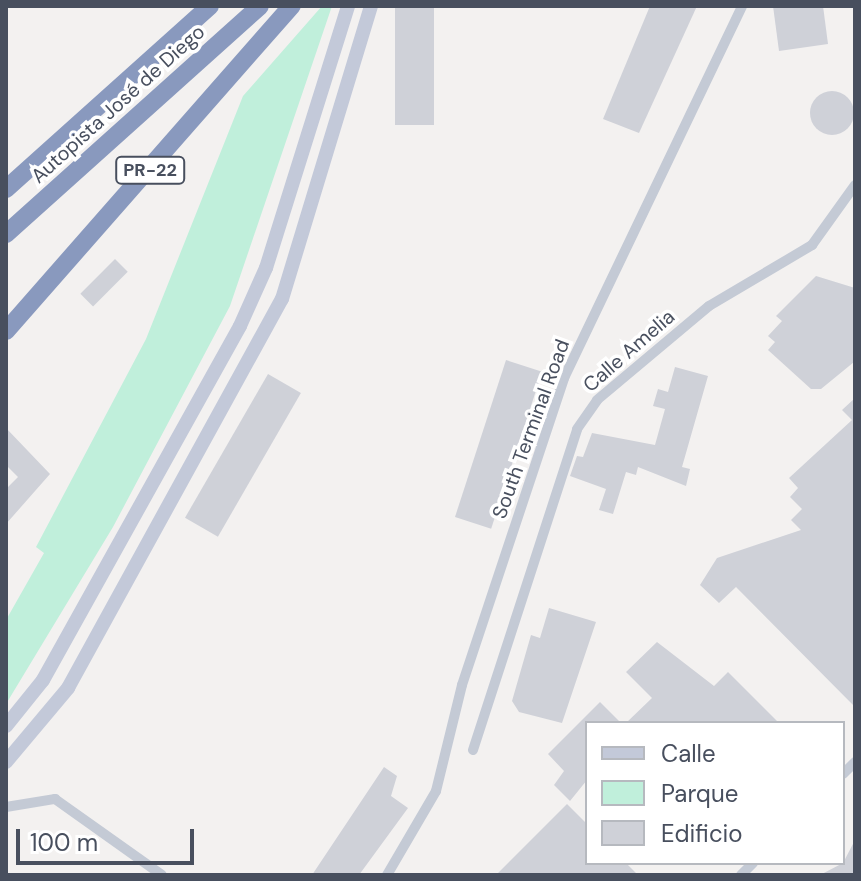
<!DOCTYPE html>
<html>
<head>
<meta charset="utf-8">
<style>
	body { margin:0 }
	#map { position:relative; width:861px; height:881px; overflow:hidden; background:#f3f1f0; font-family:"DM Sans",sans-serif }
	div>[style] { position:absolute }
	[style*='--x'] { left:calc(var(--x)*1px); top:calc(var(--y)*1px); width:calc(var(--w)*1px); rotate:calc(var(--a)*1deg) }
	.green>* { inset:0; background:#c0efdb }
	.building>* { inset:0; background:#cfd1d8; transform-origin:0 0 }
	.round { border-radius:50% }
	.street>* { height:10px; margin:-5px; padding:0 5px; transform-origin:5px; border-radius:5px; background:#c4cad5 }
	.secondary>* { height:14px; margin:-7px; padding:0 7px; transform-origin:7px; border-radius:7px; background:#c3c9d9 }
	.highway>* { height:18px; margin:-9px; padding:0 9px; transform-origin:9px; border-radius:9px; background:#8999be }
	span { translate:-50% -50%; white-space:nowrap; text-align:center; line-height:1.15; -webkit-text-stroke:7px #fff; paint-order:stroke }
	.shield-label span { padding:2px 6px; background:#fff; border:2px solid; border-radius:6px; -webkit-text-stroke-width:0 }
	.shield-label { font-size:18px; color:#484f5e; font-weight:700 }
	.street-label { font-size:20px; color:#484f5e }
	.frame { position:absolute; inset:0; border:8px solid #484f5e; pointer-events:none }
	.legend { position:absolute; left:585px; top:721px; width:260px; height:144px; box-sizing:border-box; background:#fff; border:2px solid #b6b9bf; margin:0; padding:10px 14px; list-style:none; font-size:24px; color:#484f5e }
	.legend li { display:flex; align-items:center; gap:16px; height:40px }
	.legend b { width:40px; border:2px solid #b6b9bf }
	.scale { position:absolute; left:16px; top:829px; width:178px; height:36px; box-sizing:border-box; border:4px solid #484f5e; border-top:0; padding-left:10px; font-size:24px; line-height:28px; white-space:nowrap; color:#484f5e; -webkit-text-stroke:6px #fff; paint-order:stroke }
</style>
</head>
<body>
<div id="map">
	<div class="green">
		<i style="clip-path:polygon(322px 6px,332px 6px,230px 306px,113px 527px,6px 704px,6px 620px,44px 553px,36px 547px,146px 339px,243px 96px)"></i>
	</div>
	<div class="building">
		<i style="left:395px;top:6px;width:39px;height:119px"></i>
		<i style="clip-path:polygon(650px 6px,697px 6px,639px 133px,603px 119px)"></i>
		<i style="clip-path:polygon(773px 6px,823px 6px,828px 44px,779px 51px)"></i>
		<i class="round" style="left:810px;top:91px;width:44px;height:44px"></i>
		<i style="left:115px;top:259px;width:18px;height:49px;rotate:45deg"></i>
		<i style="clip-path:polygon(816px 276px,855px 288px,854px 362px,821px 389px,811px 389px,768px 350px,775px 342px,768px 336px,782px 321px,776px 316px)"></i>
		<i style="left:506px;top:360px;width:38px;height:165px;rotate:18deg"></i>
		<i style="clip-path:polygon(675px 367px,708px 376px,682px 467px,690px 469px,686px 486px,638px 467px,636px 475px,626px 472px,613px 514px,599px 510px,606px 489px,570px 476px,577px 456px,583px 457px,592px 433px,655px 445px,665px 409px,653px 406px,658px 389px,668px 392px)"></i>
		<i style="left:268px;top:374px;width:38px;height:166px;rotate:30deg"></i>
		<i style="clip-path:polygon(855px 398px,855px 707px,736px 587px,719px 603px,700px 585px,717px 558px,801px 530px,791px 520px,802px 509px,790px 497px,798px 488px,789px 478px,852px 420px,842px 410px)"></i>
		<i style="clip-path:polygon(6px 428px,50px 474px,6px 524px,6px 489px,18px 477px,6px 465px)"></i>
		<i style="clip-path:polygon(549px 608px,596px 622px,562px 723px,519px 712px,512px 701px,531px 635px,540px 638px)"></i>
		<i style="clip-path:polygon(657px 642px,714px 686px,728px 672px,779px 723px,626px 723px,652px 698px,626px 672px)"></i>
		<i style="clip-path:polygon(600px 702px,621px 723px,587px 723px,587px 780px,570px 801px,554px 785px,564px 771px,548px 754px)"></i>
		<i style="clip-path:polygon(384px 767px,397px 776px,391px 796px,408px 808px,359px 875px,312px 875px)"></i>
		<i style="clip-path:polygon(567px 804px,587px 824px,587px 863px,626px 863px,638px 875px,496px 875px)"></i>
		<i style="clip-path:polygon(855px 840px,855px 875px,820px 875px,843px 863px)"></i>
	</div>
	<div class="street">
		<i style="--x:473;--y:750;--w:337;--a:-72"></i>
		<i style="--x:577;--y:429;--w:35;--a:-55"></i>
		<i style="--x:597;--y:400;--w:146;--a:-40"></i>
		<i style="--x:709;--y:306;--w:120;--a:-30.6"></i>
		<i style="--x:812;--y:245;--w:74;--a:-54.4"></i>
		<i style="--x:843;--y:774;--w:17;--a:-45"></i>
		<i style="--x:6;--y:807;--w:50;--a:-9.3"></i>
		<i style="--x:55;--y:799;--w:131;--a:35.4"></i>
		<i style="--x:387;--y:875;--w:97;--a:-59.7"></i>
		<i style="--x:436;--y:791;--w:109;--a:-76.2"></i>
		<i style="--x:462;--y:685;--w:324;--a:-71.6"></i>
		<i style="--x:564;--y:378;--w:412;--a:-64.4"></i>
		<i style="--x:741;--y:875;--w:17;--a:-45"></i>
	</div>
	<div class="secondary">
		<i style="--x:6;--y:726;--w:59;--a:-51.2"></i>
		<i style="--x:43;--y:680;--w:405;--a:-60.9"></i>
		<i style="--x:240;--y:326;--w:64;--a:-65.9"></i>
		<i style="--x:266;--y:268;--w:275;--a:-72.6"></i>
		<i style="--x:6;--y:762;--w:97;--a:-50"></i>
		<i style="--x:68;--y:688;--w:444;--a:-61.2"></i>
		<i style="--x:282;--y:299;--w:306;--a:-73.1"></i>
	</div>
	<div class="highway">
		<i style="--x:6;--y:189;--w:274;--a:-41.9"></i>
		<i style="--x:6;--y:234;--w:341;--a:-41.9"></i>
		<i style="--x:6;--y:331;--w:433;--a:-48.7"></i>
	</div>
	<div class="shield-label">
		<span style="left:150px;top:170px">PR-22</span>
	</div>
	<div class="street-label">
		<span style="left:118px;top:104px;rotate:-42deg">Autopista José de Diego</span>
		<span style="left:629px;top:351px;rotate:-41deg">Calle Amelia</span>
		<span style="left:531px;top:429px;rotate:-70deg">South Terminal Road</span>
	</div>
	<div class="frame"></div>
	<ul class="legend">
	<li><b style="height:10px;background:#c3c9d9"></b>Calle</li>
	<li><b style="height:22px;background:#c0efdb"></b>Parque</li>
	<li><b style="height:22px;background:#cfd1d8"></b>Edificio</li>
	</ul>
	<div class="scale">100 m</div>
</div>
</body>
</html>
